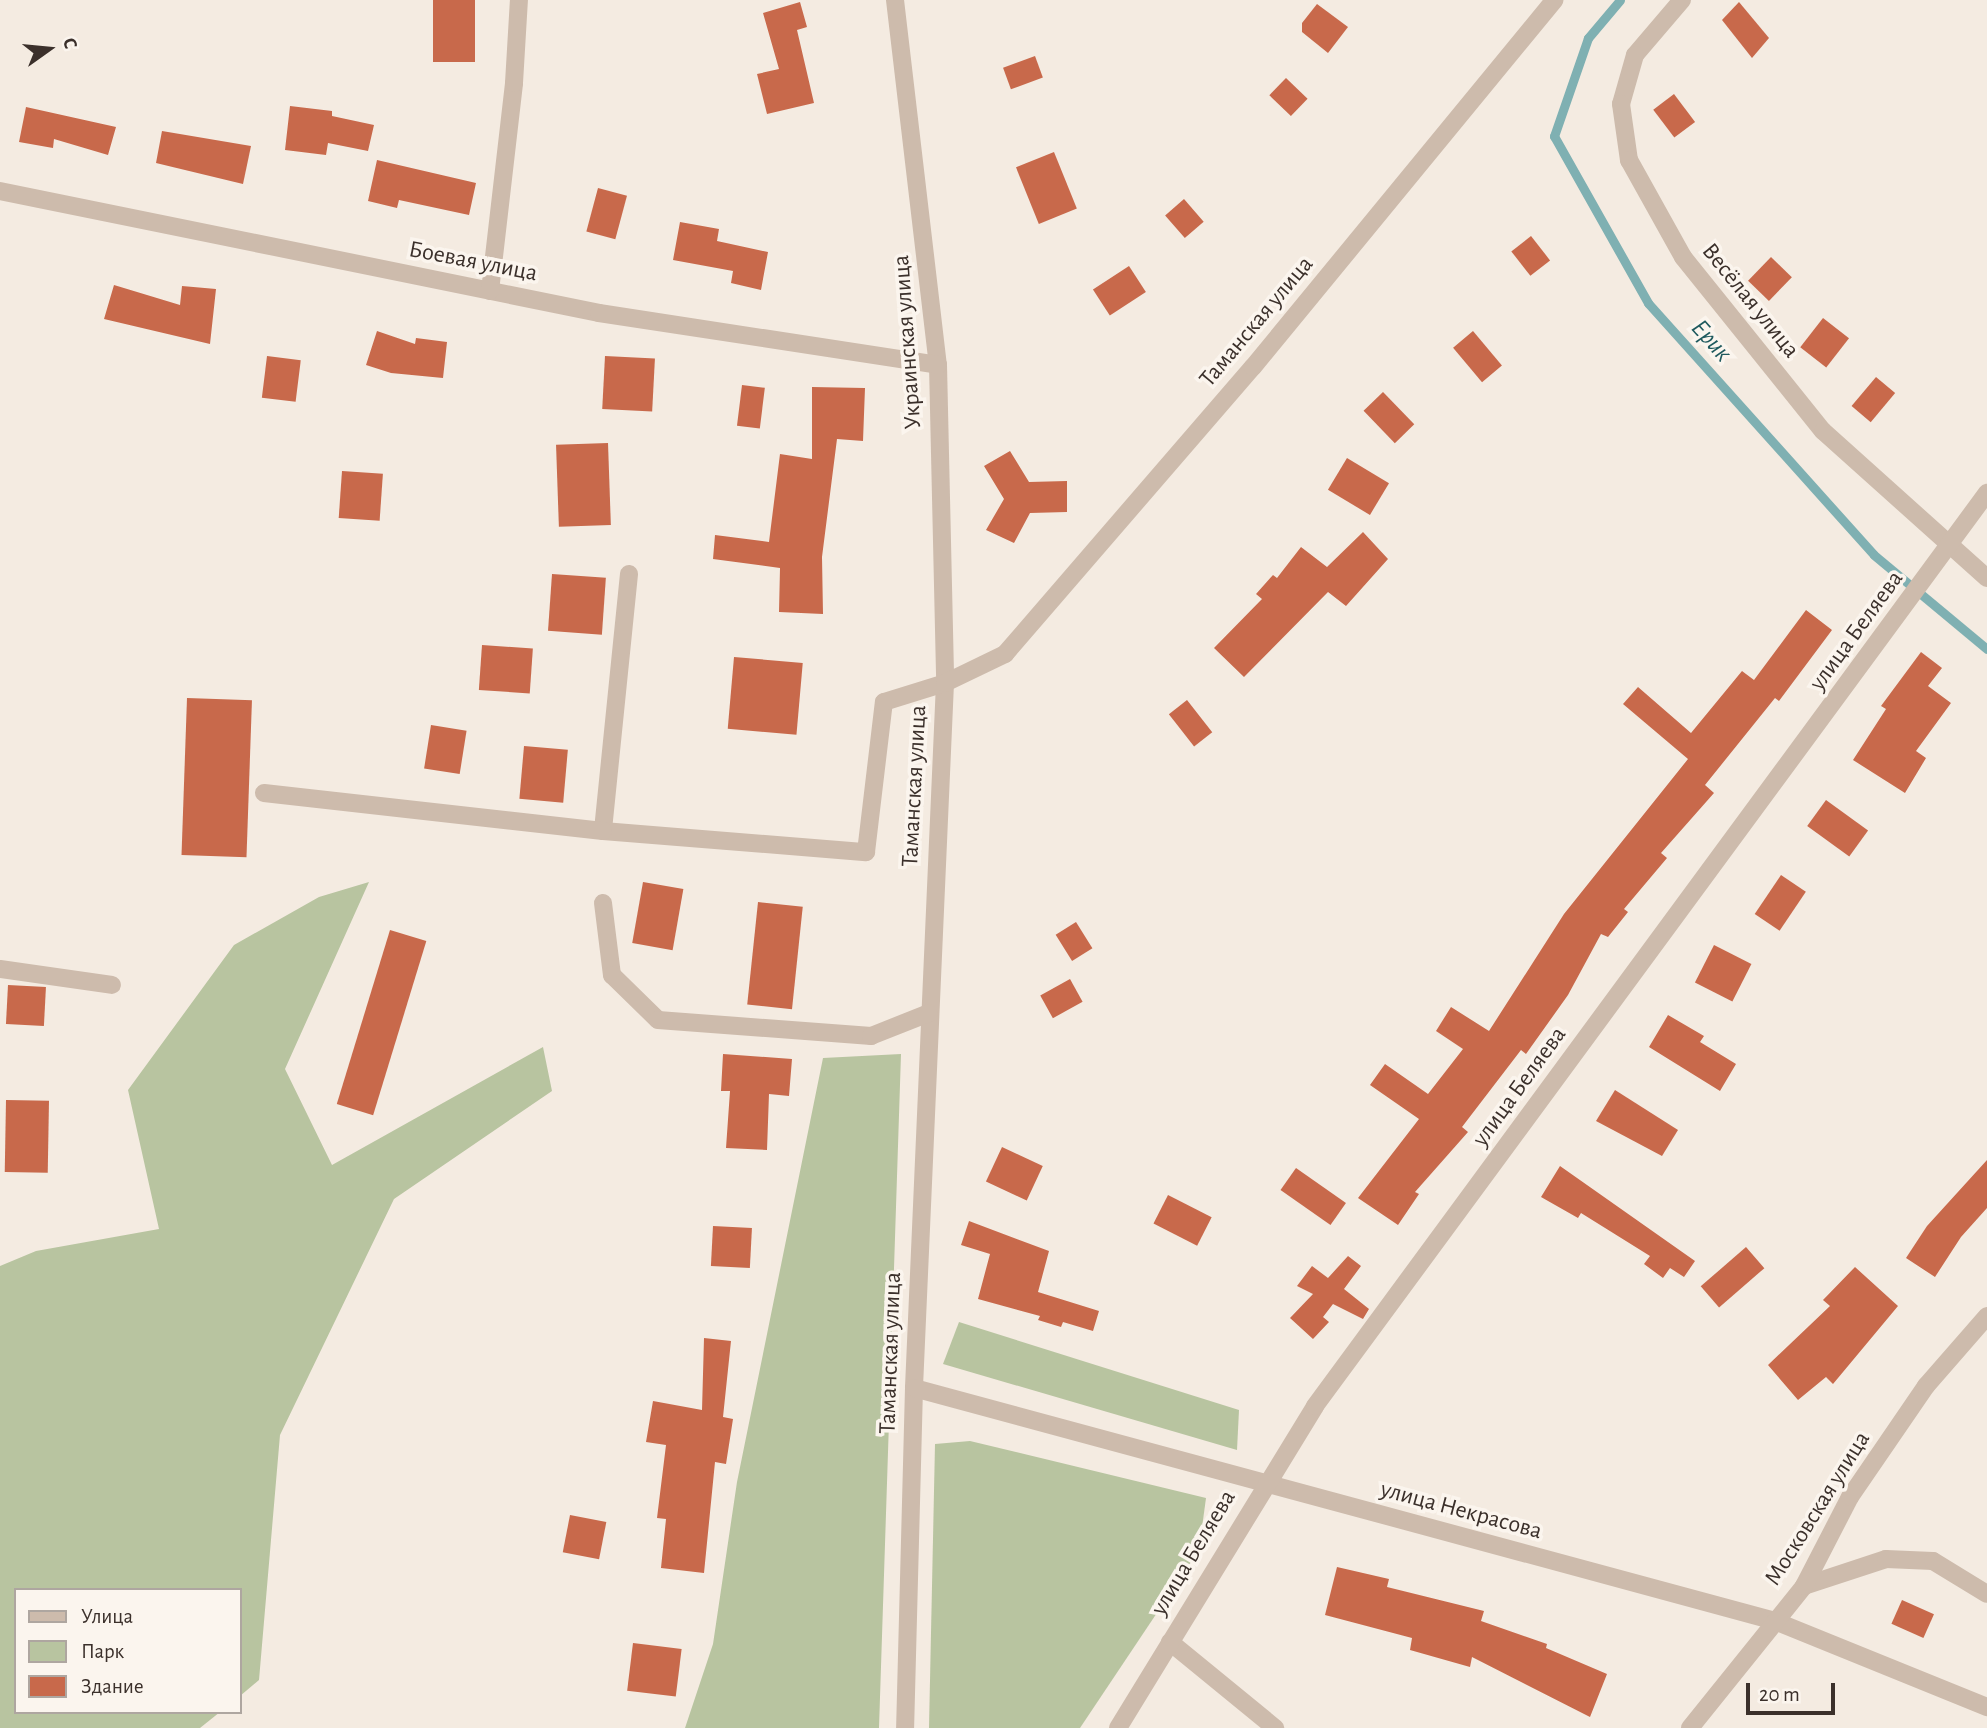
<!DOCTYPE html>
<html>
<head>
<meta charset="utf-8">
<style>
	body { margin:0 }
	#map { position:relative; width:1987px; height:1728px; overflow:hidden; background:#f4ebe1; font-family:"Alegreya Sans",sans-serif }
	div>[style] { position:absolute }
	[style*='--x'] { left:calc(var(--x)*1px); top:calc(var(--y)*1px); width:calc(var(--w)*1px); rotate:calc(var(--a)*1deg) }
	.green>* { inset:0; background:#b8c4a0 }
	.stream>* { height:9px; margin:-4.5px; padding:0 4.5px; transform-origin:4.5px; border-radius:4.5px; background:#7fb0b2 }
	.building>* { inset:0; background:#c8694b; transform-origin:0 0 }
	.minor>* { height:18px; margin:-9px; padding:0 9px; transform-origin:9px; border-radius:9px; background:#cdbbac }
	span { translate:-50% -50%; white-space:nowrap; text-align:center; line-height:1.15; -webkit-text-stroke:7px #fbf5ee; paint-order:stroke }
	.street-label { font-size:24px; color:#3b302b }
	.water-label { font-size:26px; color:#1f5a5e; font-style:italic }
	.legend { position:absolute; left:14px; top:1588px; width:228px; height:126px; box-sizing:border-box; background:#fbf5ee; border:2px solid #aea6a0; margin:0; padding:9px 12px; list-style:none; font-size:21px; color:#3b302b }
	.legend li { display:flex; align-items:center; gap:14px; height:35px }
	.legend b { width:35px; border:2px solid #aea6a0 }
	.north { position:absolute; left:14px; top:14px; width:70px; height:70px; -webkit-text-stroke:5px #fbf5ee; paint-order:stroke; rotate:75deg; font-size:19px; font-weight:700; line-height:28px; text-align:center; color:#3b302b }
	.north::after { content:''; display:block; margin:auto; width:24px; height:32px; background:#3b302b; clip-path:polygon(50% 0,100% 100%,50% 72%,0 100%) }
	.scale { position:absolute; left:1746px; top:1683px; width:89px; height:32px; box-sizing:border-box; border:4px solid #3b302b; border-top:0; padding-left:9px; font-size:21px; line-height:24px; white-space:nowrap; color:#3b302b; -webkit-text-stroke:5px #fbf5ee; paint-order:stroke }
</style>
</head>
<body>
<div id="map">
	<div class="green">
		<i style="clip-path:polygon(369px 882px,285px 1069px,332px 1165px,543px 1047px,552px 1091px,394px 1199px,280px 1435px,259px 1680px,240px 1696px,240px 1590px,16px 1590px,16px 1712px,220px 1712px,200px 1728px,0 1728px,0 1266px,36px 1251px,159px 1229px,128px 1090px,234px 945px,319px 897px)"></i>
		<i style="clip-path:polygon(901px 1054px,879px 1728px,685px 1728px,713px 1644px,737px 1482px,823px 1058px)"></i>
		<i style="clip-path:polygon(959px 1322px,1239px 1410px,1237px 1450px,943px 1364px)"></i>
		<i style="clip-path:polygon(970px 1441px,1206px 1498px,1199px 1550px,1080px 1728px,929px 1728px,935px 1444px)"></i>
	</div>
	<div class="stream">
		<i style="--x:1620;--y:0;--w:50;--a:130.1"></i>
		<i style="--x:1588;--y:38;--w:104;--a:109.1"></i>
		<i style="--x:1554;--y:136;--w:192;--a:60.6"></i>
		<i style="--x:1648;--y:303;--w:338;--a:48.1"></i>
		<i style="--x:1874;--y:555;--w:147;--a:39.8"></i>
	</div>
	<div class="building">
		<i style="left:433px;top:0;width:42px;height:62px"></i>
		<i style="clip-path:polygon(800px 2px,807px 27px,797px 30px,814px 103px,767px 114px,757px 74px,779px 69px,763px 13px)"></i>
		<i style="clip-path:polygon(1739px 2px,1769px 38px,1752px 58px,1722px 20px)"></i>
		<i style="clip-path:polygon(1317px 4px,1348px 27px,1328px 53px,1302px 32px,1302px 23px)"></i>
		<i style="left:1035px;top:56px;width:23px;height:34px;rotate:70deg"></i>
		<i style="left:1286px;top:78px;width:30px;height:24px;rotate:44deg"></i>
		<i style="left:1674px;top:94px;width:35px;height:26px;rotate:53deg"></i>
		<i style="clip-path:polygon(290px 106px,332px 111px,332px 116px,374px 125px,368px 151px,328px 143px,326px 155px,285px 150px)"></i>
		<i style="clip-path:polygon(26px 107px,116px 127px,108px 155px,54px 139px,53px 148px,19px 142px)"></i>
		<i style="clip-path:polygon(162px 131px,251px 146px,243px 184px,156px 163px)"></i>
		<i style="left:1054px;top:152px;width:61px;height:41px;rotate:68deg"></i>
		<i style="clip-path:polygon(377px 160px,476px 183px,469px 215px,399px 200px,397px 208px,368px 201px)"></i>
		<i style="left:598px;top:188px;width:30px;height:45px;rotate:15deg"></i>
		<i style="left:1184px;top:199px;width:30px;height:25px;rotate:49deg"></i>
		<i style="clip-path:polygon(680px 222px,719px 229px,717px 241px,768px 252px,761px 290px,731px 283px,733px 271px,673px 260px)"></i>
		<i style="left:1531px;top:236px;width:31px;height:25px;rotate:52deg"></i>
		<i style="left:1771px;top:257px;width:29px;height:33px;rotate:44deg"></i>
		<i style="left:1129px;top:266px;width:31px;height:43px;rotate:57deg"></i>
		<i style="clip-path:polygon(114px 285px,180px 305px,182px 286px,216px 289px,210px 344px,104px 319px)"></i>
		<i style="left:1823px;top:318px;width:33px;height:37px;rotate:38deg"></i>
		<i style="clip-path:polygon(377px 331px,415px 344px,416px 338px,447px 342px,443px 378px,391px 373px,366px 365px)"></i>
		<i style="left:1473px;top:331px;width:45px;height:26px;rotate:50deg"></i>
		<i style="left:267px;top:356px;width:34px;height:42px;rotate:7deg"></i>
		<i style="left:605px;top:356px;width:50px;height:53px;rotate:3deg"></i>
		<i style="left:1876px;top:377px;width:25px;height:38px;rotate:40deg"></i>
		<i style="left:742px;top:385px;width:23px;height:41px;rotate:7deg"></i>
		<i style="clip-path:polygon(812px 387px,865px 388px,863px 441px,837px 439px,822px 557px,823px 614px,779px 612px,780px 568px,713px 559px,715px 535px,769px 542px,780px 454px,812px 459px)"></i>
		<i style="left:1383px;top:392px;width:45px;height:27px;rotate:46deg"></i>
		<i style="left:608px;top:443px;width:82px;height:52px;rotate:88deg"></i>
		<i style="clip-path:polygon(1010px 451px,1029px 482px,1067px 481px,1067px 512px,1030px 513px,1014px 543px,986px 530px,1004px 499px,984px 466px)"></i>
		<i style="left:1347px;top:458px;width:49px;height:37px;rotate:31deg"></i>
		<i style="left:342px;top:471px;width:41px;height:47px;rotate:4deg"></i>
		<i style="clip-path:polygon(1363px 532px,1388px 559px,1346px 606px,1328px 592px,1244px 677px,1214px 648px,1262px 599px,1256px 594px,1273px 575px,1277px 578px,1301px 547px,1327px 567px)"></i>
		<i style="left:552px;top:574px;width:54px;height:57px;rotate:4deg"></i>
		<i style="clip-path:polygon(1806px 610px,1832px 630px,1779px 701px,1775px 698px,1705px 785px,1714px 793px,1661px 853px,1667px 858px,1624px 909px,1628px 912px,1608px 937px,1601px 934px,1568px 995px,1526px 1054px,1521px 1050px,1462px 1127px,1468px 1132px,1415px 1192px,1419px 1194px,1398px 1225px,1358px 1198px,1419px 1119px,1370px 1085px,1385px 1064px,1428px 1094px,1463px 1049px,1436px 1031px,1451px 1007px,1489px 1031px,1564px 914px,1688px 759px,1623px 704px,1638px 687px,1691px 733px,1742px 671px,1754px 680px)"></i>
		<i style="left:482px;top:645px;width:51px;height:45px;rotate:4deg"></i>
		<i style="clip-path:polygon(1921px 652px,1942px 668px,1928px 686px,1951px 703px,1916px 751px,1926px 758px,1905px 793px,1853px 760px,1886px 709px,1881px 706px)"></i>
		<i style="left:734px;top:657px;width:69px;height:72px;rotate:5deg"></i>
		<i style="left:187px;top:698px;width:65px;height:157px;rotate:2deg"></i>
		<i style="left:1187px;top:700px;width:41px;height:23px;rotate:52deg"></i>
		<i style="left:431px;top:725px;width:36px;height:44px;rotate:9deg"></i>
		<i style="left:524px;top:746px;width:44px;height:53px;rotate:5deg"></i>
		<i style="left:1826px;top:800px;width:52px;height:32px;rotate:36deg"></i>
		<i style="left:1781px;top:875px;width:30px;height:47px;rotate:34deg"></i>
		<i style="left:643px;top:882px;width:41px;height:62px;rotate:10deg"></i>
		<i style="left:758px;top:902px;width:45px;height:103px;rotate:6deg"></i>
		<i style="left:1076px;top:922px;width:31px;height:24px;rotate:58deg"></i>
		<i style="left:390px;top:930px;width:38px;height:182px;rotate:17deg"></i>
		<i style="left:1714px;top:945px;width:42px;height:42px;rotate:27deg"></i>
		<i style="left:1070px;top:979px;width:26px;height:34px;rotate:61deg"></i>
		<i style="left:8px;top:985px;width:38px;height:39px;rotate:3deg"></i>
		<i style="clip-path:polygon(1668px 1015px,1704px 1036px,1700px 1042px,1736px 1064px,1720px 1091px,1649px 1047px)"></i>
		<i style="clip-path:polygon(723px 1054px,792px 1059px,789px 1096px,769px 1094px,767px 1150px,726px 1148px,730px 1091px,721px 1091px)"></i>
		<i style="clip-path:polygon(1615px 1090px,1678px 1130px,1662px 1156px,1596px 1121px)"></i>
		<i style="left:6px;top:1100px;width:43px;height:72px;rotate:1deg"></i>
		<i style="left:1002px;top:1147px;width:45px;height:38px;rotate:25deg"></i>
		<i style="clip-path:polygon(1987px 1160px,1987px 1208px,1961px 1237px,1935px 1277px,1906px 1258px,1927px 1226px)"></i>
		<i style="clip-path:polygon(1560px 1166px,1695px 1261px,1684px 1277px,1670px 1268px,1663px 1278px,1644px 1264px,1650px 1256px,1581px 1213px,1578px 1218px,1541px 1197px)"></i>
		<i style="left:1296px;top:1168px;width:61px;height:27px;rotate:35deg"></i>
		<i style="left:1168px;top:1195px;width:49px;height:32px;rotate:27deg"></i>
		<i style="clip-path:polygon(969px 1221px,1049px 1251px,1038px 1292px,1099px 1311px,1093px 1331px,1063px 1322px,1061px 1327px,1038px 1320px,1040px 1316px,978px 1299px,990px 1254px,961px 1245px)"></i>
		<i style="left:713px;top:1226px;width:39px;height:40px;rotate:3deg"></i>
		<i style="left:1746px;top:1247px;width:28px;height:60px;rotate:49deg"></i>
		<i style="clip-path:polygon(1348px 1256px,1361px 1266px,1344px 1289px,1369px 1309px,1363px 1319px,1333px 1304px,1323px 1317px,1329px 1322px,1313px 1339px,1290px 1318px,1313px 1294px,1297px 1286px,1312px 1266px,1328px 1278px)"></i>
		<i style="clip-path:polygon(1855px 1267px,1898px 1306px,1833px 1384px,1826px 1377px,1798px 1400px,1768px 1365px,1830px 1306px,1823px 1300px)"></i>
		<i style="clip-path:polygon(704px 1338px,731px 1341px,723px 1417px,733px 1419px,726px 1464px,715px 1462px,704px 1573px,661px 1568px,666px 1519px,657px 1518px,666px 1445px,646px 1442px,653px 1401px,702px 1410px)"></i>
		<i style="left:570px;top:1515px;width:37px;height:38px;rotate:11deg"></i>
		<i style="clip-path:polygon(1337px 1567px,1389px 1579px,1387px 1587px,1484px 1611px,1481px 1621px,1547px 1644px,1546px 1648px,1607px 1674px,1590px 1717px,1472px 1657px,1470px 1667px,1410px 1650px,1412px 1638px,1325px 1615px)"></i>
		<i style="left:1902px;top:1600px;width:35px;height:26px;rotate:24deg"></i>
		<i style="left:633px;top:1643px;width:49px;height:48px;rotate:7deg"></i>
	</div>
	<div class="minor">
		<i style="--x:895;--y:0;--w:368;--a:83.3"></i>
		<i style="--x:938;--y:365;--w:318;--a:88.7"></i>
		<i style="--x:945;--y:683;--w:706;--a:92.52"></i>
		<i style="--x:914;--y:1388;--w:340;--a:91.5"></i>
		<i style="--x:1682;--y:0;--w:72;--a:130.5"></i>
		<i style="--x:1635;--y:55;--w:51;--a:105.9"></i>
		<i style="--x:1621;--y:104;--w:57;--a:81.9"></i>
		<i style="--x:1629;--y:160;--w:111;--a:60.9"></i>
		<i style="--x:1683;--y:257;--w:223;--a:51.2"></i>
		<i style="--x:1823;--y:431;--w:220;--a:41.9"></i>
		<i style="--x:0;--y:191;--w:611;--a:11.51"></i>
		<i style="--x:599;--y:313;--w:343;--a:8.7"></i>
		<i style="--x:490;--y:291;--w:209;--a:-83.4"></i>
		<i style="--x:514;--y:83;--w:83;--a:-86.6"></i>
		<i style="--x:629;--y:574;--w:258;--a:95.8"></i>
		<i style="--x:603;--y:831;--w:264;--a:4.6"></i>
		<i style="--x:866;--y:852;--w:151;--a:-83.2"></i>
		<i style="--x:884;--y:702;--w:64;--a:-17.3"></i>
		<i style="--x:945;--y:683;--w:67;--a:-25.8"></i>
		<i style="--x:1005;--y:654;--w:379;--a:-49.2"></i>
		<i style="--x:1253;--y:367;--w:475;--a:-50.6"></i>
		<i style="--x:264;--y:793;--w:341;--a:6.4"></i>
		<i style="--x:603;--y:903;--w:73;--a:82.9"></i>
		<i style="--x:612;--y:975;--w:64;--a:44.4"></i>
		<i style="--x:658;--y:1020;--w:214;--a:4.3"></i>
		<i style="--x:871;--y:1036;--w:62;--a:-21.6"></i>
		<i style="--x:0;--y:969;--w:113;--a:8.1"></i>
		<i style="--x:914;--y:1388;--w:892;--a:15.14"></i>
		<i style="--x:1775;--y:1621;--w:229;--a:22.1"></i>
		<i style="--x:1804;--y:1586;--w:86;--a:-18.2"></i>
		<i style="--x:1886;--y:1559;--w:47;--a:2.4"></i>
		<i style="--x:1933;--y:1561;--w:63;--a:31.4"></i>
		<i style="--x:1170;--y:1642;--w:136;--a:39.3"></i>
		<i style="--x:1118;--y:1728;--w:377;--a:-58.5"></i>
		<i style="--x:1315;--y:1406;--w:1134;--a:-53.65"></i>
		<i style="--x:1690;--y:1728;--w:182;--a:-51.2"></i>
		<i style="--x:1804;--y:1586;--w:100;--a:-62.7"></i>
		<i style="--x:1850;--y:1497;--w:135;--a:-55.6"></i>
		<i style="--x:1926;--y:1386;--w:93;--a:-48.9"></i>
	</div>
	<div class="street-label">
		<span style="left:473px;top:262px;rotate:11deg">Боевая улица</span>
		<span style="left:1750px;top:301px;rotate:51deg">Весёлая улица</span>
		<span style="left:1257px;top:322px;rotate:-50deg">Таманская улица</span>
		<span style="left:908px;top:342px;rotate:-94deg">Украинская улица</span>
		<span style="left:1857px;top:631px;rotate:-54deg">улица Беляева</span>
		<span style="left:915px;top:786px;rotate:-87deg">Таманская улица</span>
		<span style="left:1520px;top:1087px;rotate:-54deg">улица Беляева</span>
		<span style="left:891px;top:1353px;rotate:-88deg">Таманская улица</span>
		<span style="left:1818px;top:1509px;rotate:-58deg">Московская улица</span>
		<span style="left:1461px;top:1511px;rotate:15deg">улица Некрасова</span>
		<span style="left:1194px;top:1553px;rotate:-59deg">улица Беляева</span>
	</div>
	<div class="water-label">
		<span style="left:1711px;top:341px;rotate:48deg">Ерик</span>
	</div>
	<ul class="legend">
	<li><b style="height:9px;background:#cdbbac"></b>Улица</li>
	<li><b style="height:19px;background:#b8c4a0"></b>Парк</li>
	<li><b style="height:19px;background:#c8694b"></b>Здание</li>
	</ul>
	<div class="north">С</div>
	<div class="scale">20 m</div>
</div>
</body>
</html>
